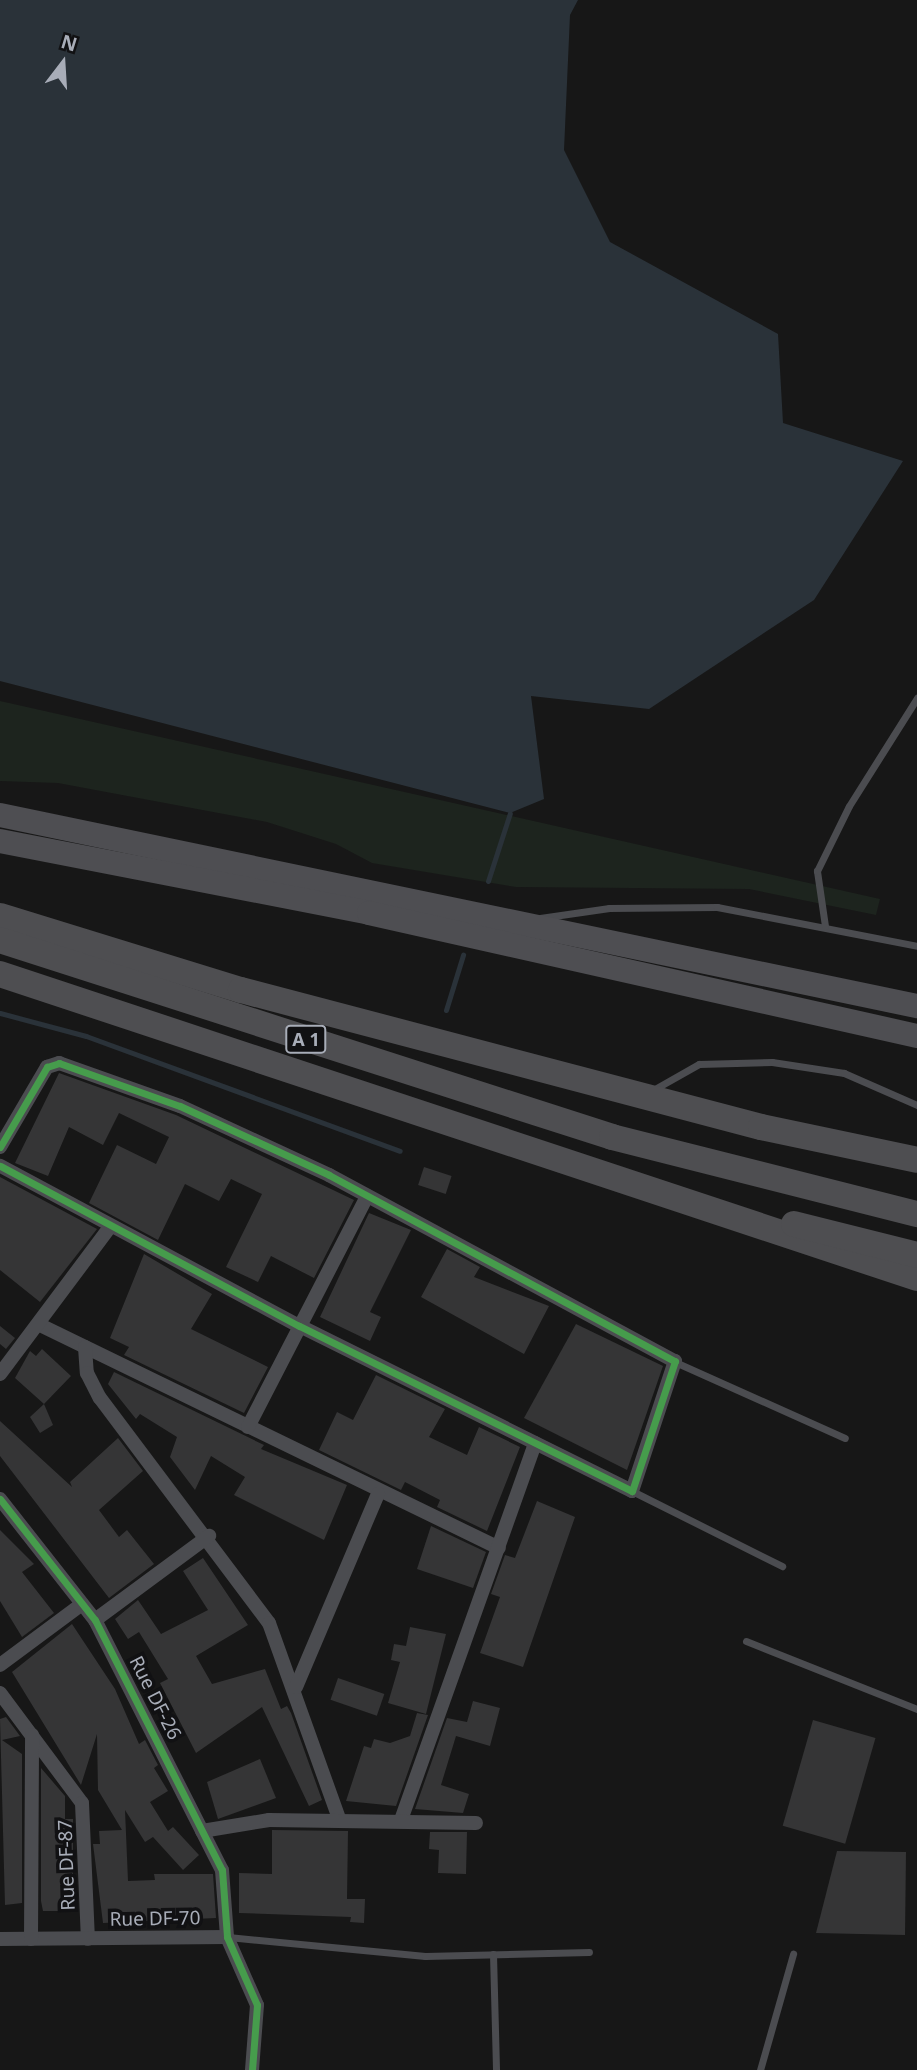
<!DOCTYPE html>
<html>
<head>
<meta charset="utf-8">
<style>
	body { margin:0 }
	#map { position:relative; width:917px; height:2070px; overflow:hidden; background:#171717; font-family:"Noto Sans",sans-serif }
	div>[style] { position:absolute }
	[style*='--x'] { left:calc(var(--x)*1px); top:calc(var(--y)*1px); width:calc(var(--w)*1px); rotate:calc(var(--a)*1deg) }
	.green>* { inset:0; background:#1d241e }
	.water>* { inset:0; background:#2a3239 }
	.stream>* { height:5px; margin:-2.5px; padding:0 2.5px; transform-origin:2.5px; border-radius:2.5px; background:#2a3239 }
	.building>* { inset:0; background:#353536; transform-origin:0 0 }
	.service>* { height:7px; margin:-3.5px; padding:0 3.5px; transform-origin:3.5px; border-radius:3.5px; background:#4b4c50 }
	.minor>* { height:14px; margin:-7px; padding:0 7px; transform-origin:7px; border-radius:7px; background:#4b4c50 }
	.trunk>* { height:24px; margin:-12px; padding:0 12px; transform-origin:12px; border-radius:12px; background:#4e4e52 }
	.motorway>* { height:26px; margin:-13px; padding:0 13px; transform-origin:13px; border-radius:13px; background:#4e4e51 }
	.cycleway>* { height:7px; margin:-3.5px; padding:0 3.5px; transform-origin:3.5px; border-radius:3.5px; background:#469c4c }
	span { translate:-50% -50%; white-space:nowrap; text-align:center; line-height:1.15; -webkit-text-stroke:7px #111113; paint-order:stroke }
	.shield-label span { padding:2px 5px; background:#111113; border:2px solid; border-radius:5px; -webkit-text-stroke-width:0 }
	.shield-label { font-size:18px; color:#a8adb8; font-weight:700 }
	.street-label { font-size:19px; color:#a8adb8 }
	.north { position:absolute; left:28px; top:28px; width:70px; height:70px; -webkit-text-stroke:5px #111113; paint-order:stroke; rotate:17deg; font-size:19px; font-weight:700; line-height:28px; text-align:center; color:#a8adb8 }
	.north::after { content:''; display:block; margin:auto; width:24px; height:32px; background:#a8adb8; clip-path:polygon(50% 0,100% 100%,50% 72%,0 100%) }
</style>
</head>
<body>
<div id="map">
	<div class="green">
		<i style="clip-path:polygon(0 701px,880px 899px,876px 915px,749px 889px,516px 887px,372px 863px,336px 844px,267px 822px,58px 783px,0 781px)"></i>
	</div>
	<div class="water">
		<i style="clip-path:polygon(0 0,578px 0,570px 15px,564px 150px,610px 242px,778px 334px,783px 423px,903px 461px,814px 600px,649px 709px,531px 696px,544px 799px,510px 813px,0 681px)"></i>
	</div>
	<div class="stream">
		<i style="--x:488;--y:881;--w:71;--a:-72.1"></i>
		<i style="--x:446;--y:1010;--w:58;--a:-72.8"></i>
		<i style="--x:0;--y:1013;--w:89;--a:15"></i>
		<i style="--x:86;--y:1036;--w:334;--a:20.1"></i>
	</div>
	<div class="building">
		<i style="clip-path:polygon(59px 1073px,176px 1115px,354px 1200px,314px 1278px,271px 1256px,258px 1282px,226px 1267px,262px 1194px,231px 1179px,219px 1201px,185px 1184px,158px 1240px,89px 1203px,117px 1145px,156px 1164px,169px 1137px,119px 1113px,103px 1145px,69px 1127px,48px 1176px,15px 1163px)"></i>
		<i style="left:424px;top:1167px;width:29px;height:19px;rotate:18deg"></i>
		<i style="clip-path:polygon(0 1177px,97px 1229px,40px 1302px,0 1270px)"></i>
		<i style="clip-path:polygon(369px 1213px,411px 1230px,370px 1312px,381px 1317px,370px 1341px,320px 1317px)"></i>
		<i style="clip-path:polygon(447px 1249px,480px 1267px,474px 1277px,549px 1306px,524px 1354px,421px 1297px)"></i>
		<i style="clip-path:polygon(144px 1254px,212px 1294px,191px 1329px,268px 1367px,244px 1413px,124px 1355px,129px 1347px,110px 1338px)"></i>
		<i style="clip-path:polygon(576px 1324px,663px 1366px,627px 1470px,524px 1418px)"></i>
		<i style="clip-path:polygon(0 1326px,15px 1338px,6px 1349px,0 1344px)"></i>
		<i style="clip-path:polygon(42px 1349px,71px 1376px,44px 1404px,15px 1378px,30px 1351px,36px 1356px)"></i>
		<i style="clip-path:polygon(114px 1372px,264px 1445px,261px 1449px,347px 1485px,324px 1540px,234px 1495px,245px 1477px,211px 1456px,195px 1490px,170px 1457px,177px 1437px,140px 1414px,136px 1419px,108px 1384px)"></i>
		<i style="clip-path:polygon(376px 1375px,445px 1409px,429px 1437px,467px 1455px,479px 1427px,520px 1447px,487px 1531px,437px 1507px,440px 1500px,405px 1482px,401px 1490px,319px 1450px,337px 1412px,353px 1420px)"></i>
		<i style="clip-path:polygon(44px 1404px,53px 1425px,40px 1433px,30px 1417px)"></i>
		<i style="clip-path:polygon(0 1421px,72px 1487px,70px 1482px,118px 1438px,143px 1471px,99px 1510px,119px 1537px,127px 1530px,154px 1564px,109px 1598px,0 1456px)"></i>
		<i style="clip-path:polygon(537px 1501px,575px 1517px,523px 1667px,480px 1653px,500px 1597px,491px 1594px,505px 1555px,515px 1558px)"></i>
		<i style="clip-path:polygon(431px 1526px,486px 1552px,473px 1588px,417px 1569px)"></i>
		<i style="clip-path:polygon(0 1530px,34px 1564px,22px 1572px,54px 1613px,22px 1637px,0 1601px)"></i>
		<i style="clip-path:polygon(203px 1558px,248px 1625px,196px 1656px,212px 1684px,265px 1669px,281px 1709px,287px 1706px,291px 1713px,322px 1800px,309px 1806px,262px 1707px,196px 1753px,160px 1683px,168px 1679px,139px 1632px,128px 1639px,115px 1619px,138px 1600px,161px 1634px,208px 1610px,183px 1571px)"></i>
		<i style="clip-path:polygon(72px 1624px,115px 1689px,139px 1744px,145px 1740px,158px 1765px,154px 1768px,168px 1791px,150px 1802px,168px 1831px,173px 1827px,199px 1855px,183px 1870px,153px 1837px,145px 1842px,125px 1810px,128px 1881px,155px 1880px,154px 1874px,213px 1874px,216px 1918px,103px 1923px,93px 1844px,100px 1844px,99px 1831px,122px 1830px,98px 1790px,97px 1734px,81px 1785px,12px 1672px)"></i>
		<i style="clip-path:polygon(410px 1627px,446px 1634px,426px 1714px,388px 1703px,400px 1662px,391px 1660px,394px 1644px,406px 1646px)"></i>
		<i style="left:338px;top:1678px;width:49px;height:23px;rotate:19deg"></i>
		<i style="clip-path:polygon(473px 1701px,500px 1708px,490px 1746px,456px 1736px,441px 1785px,469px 1794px,463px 1813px,415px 1809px,447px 1718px,467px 1722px)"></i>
		<i style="clip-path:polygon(417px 1713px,428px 1715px,396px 1806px,346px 1801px,364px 1746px,371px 1748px,374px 1739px,390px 1743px,410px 1736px)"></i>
		<i style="clip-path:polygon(6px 1717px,20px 1736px,2px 1740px,22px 1754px,22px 1903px,5px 1905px,0 1719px)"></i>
		<i style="left:813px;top:1720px;width:65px;height:110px;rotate:16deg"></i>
		<i style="clip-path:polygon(260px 1759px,276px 1798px,218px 1819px,207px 1782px)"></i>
		<i style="clip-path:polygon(41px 1768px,65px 1796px,65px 1819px,73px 1819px,73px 1911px,43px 1911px,41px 1901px)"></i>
		<i style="clip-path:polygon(272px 1830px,348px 1831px,347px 1899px,365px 1899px,364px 1923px,350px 1922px,351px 1917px,239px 1913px,239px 1873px,272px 1874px)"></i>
		<i style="clip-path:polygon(430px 1832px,467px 1832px,466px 1874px,438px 1873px,439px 1850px,429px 1849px)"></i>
		<i style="clip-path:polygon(837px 1851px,906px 1852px,905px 1935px,816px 1933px)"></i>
	</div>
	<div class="service">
		<i style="--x:540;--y:918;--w:70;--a:-8.2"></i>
		<i style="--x:609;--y:908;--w:108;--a:-0.5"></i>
		<i style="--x:717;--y:907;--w:204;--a:11"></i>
		<i style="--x:825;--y:926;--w:56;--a:-98.3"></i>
		<i style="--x:817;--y:871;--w:72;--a:-63.8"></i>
		<i style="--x:849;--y:806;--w:128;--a:-57.8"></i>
		<i style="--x:653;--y:1090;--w:53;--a:-29.5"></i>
		<i style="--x:699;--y:1064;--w:73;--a:-1.6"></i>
		<i style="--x:772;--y:1062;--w:73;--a:8.7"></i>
		<i style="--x:844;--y:1073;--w:80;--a:23.7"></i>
		<i style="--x:675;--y:1362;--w:186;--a:24.1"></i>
		<i style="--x:632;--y:1491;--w:168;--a:26.6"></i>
		<i style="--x:746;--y:1641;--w:184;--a:21.7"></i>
		<i style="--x:228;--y:1937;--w:198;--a:5.5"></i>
		<i style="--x:425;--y:1956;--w:164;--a:-1.4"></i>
		<i style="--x:493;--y:1954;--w:116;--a:88.5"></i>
		<i style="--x:760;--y:2070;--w:121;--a:-74.1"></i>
	</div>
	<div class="minor">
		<i style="--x:0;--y:1147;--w:93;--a:-59.6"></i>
		<i style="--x:47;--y:1067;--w:13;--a:-18"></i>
		<i style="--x:59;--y:1063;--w:128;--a:19.6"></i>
		<i style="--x:180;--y:1106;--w:164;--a:24.8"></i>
		<i style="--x:329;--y:1175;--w:393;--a:28.3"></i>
		<i style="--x:675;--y:1361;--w:137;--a:108.3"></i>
		<i style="--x:632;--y:1491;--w:372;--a:-153.6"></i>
		<i style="--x:299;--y:1326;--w:339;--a:-151.8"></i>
		<i style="--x:40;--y:1325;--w:510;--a:25.91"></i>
		<i style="--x:85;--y:1347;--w:26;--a:86"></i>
		<i style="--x:87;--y:1373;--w:28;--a:63"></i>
		<i style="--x:100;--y:1398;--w:281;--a:53.1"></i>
		<i style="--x:269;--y:1623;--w:207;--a:70.3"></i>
		<i style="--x:0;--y:1374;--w:184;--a:-53.2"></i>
		<i style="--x:248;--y:1427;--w:260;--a:-62.7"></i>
		<i style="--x:0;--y:1499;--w:154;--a:51.9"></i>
		<i style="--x:95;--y:1620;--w:280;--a:63.1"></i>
		<i style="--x:222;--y:1870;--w:67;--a:85.7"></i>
		<i style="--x:227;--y:1937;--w:74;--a:66.2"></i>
		<i style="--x:257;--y:2005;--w:65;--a:94.4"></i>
		<i style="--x:95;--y:1620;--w:142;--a:-36.4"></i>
		<i style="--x:0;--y:1665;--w:102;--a:-36.6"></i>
		<i style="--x:296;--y:1687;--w:210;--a:-67"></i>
		<i style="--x:0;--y:1693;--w:137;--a:53.3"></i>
		<i style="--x:82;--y:1803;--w:136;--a:87.5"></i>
		<i style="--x:401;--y:1820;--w:400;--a:-70.4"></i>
		<i style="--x:202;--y:1831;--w:68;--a:-9.3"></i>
		<i style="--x:269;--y:1820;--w:207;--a:0.8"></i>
		<i style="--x:0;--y:1939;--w:227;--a:-0.5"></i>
		<i style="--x:31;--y:1939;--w:204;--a:-89.7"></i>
	</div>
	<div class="trunk">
		<i style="--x:0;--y:815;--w:937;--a:11.77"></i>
		<i style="--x:0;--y:841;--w:376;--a:11"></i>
		<i style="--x:369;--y:913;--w:562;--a:12.65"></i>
	</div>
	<div class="motorway">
		<i style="--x:0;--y:916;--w:252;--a:17.1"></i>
		<i style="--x:241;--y:990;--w:538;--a:14.76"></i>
		<i style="--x:761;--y:1127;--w:159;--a:11.9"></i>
		<i style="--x:0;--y:940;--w:643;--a:17.84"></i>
		<i style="--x:612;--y:1137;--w:315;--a:14.2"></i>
		<i style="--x:0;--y:974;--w:966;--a:18.34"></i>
		<i style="--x:794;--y:1224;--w:127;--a:14.1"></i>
	</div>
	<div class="cycleway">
		<i style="--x:0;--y:1147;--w:93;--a:-59.6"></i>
		<i style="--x:47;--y:1067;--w:13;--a:-18"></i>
		<i style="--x:59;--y:1063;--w:128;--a:19.6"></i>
		<i style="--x:180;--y:1106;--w:164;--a:24.8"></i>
		<i style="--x:329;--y:1175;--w:393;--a:28.3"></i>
		<i style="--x:675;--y:1361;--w:137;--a:108.3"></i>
		<i style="--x:632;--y:1491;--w:372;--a:-153.6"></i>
		<i style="--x:299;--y:1326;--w:339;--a:-151.8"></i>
		<i style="--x:0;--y:1499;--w:154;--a:51.9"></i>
		<i style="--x:95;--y:1620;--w:280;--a:63.1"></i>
		<i style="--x:222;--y:1870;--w:67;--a:85.7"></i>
		<i style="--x:227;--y:1937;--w:74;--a:66.2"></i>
		<i style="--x:257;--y:2005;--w:65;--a:94.4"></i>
	</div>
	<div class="shield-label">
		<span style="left:306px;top:1039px">A 1</span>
	</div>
	<div class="street-label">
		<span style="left:155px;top:1698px;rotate:63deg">Rue DF-26</span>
		<span style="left:67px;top:1865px;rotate:-92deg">Rue DF-87</span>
		<span style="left:155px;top:1919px;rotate:-1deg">Rue DF-70</span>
	</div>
	<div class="north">N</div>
</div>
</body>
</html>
